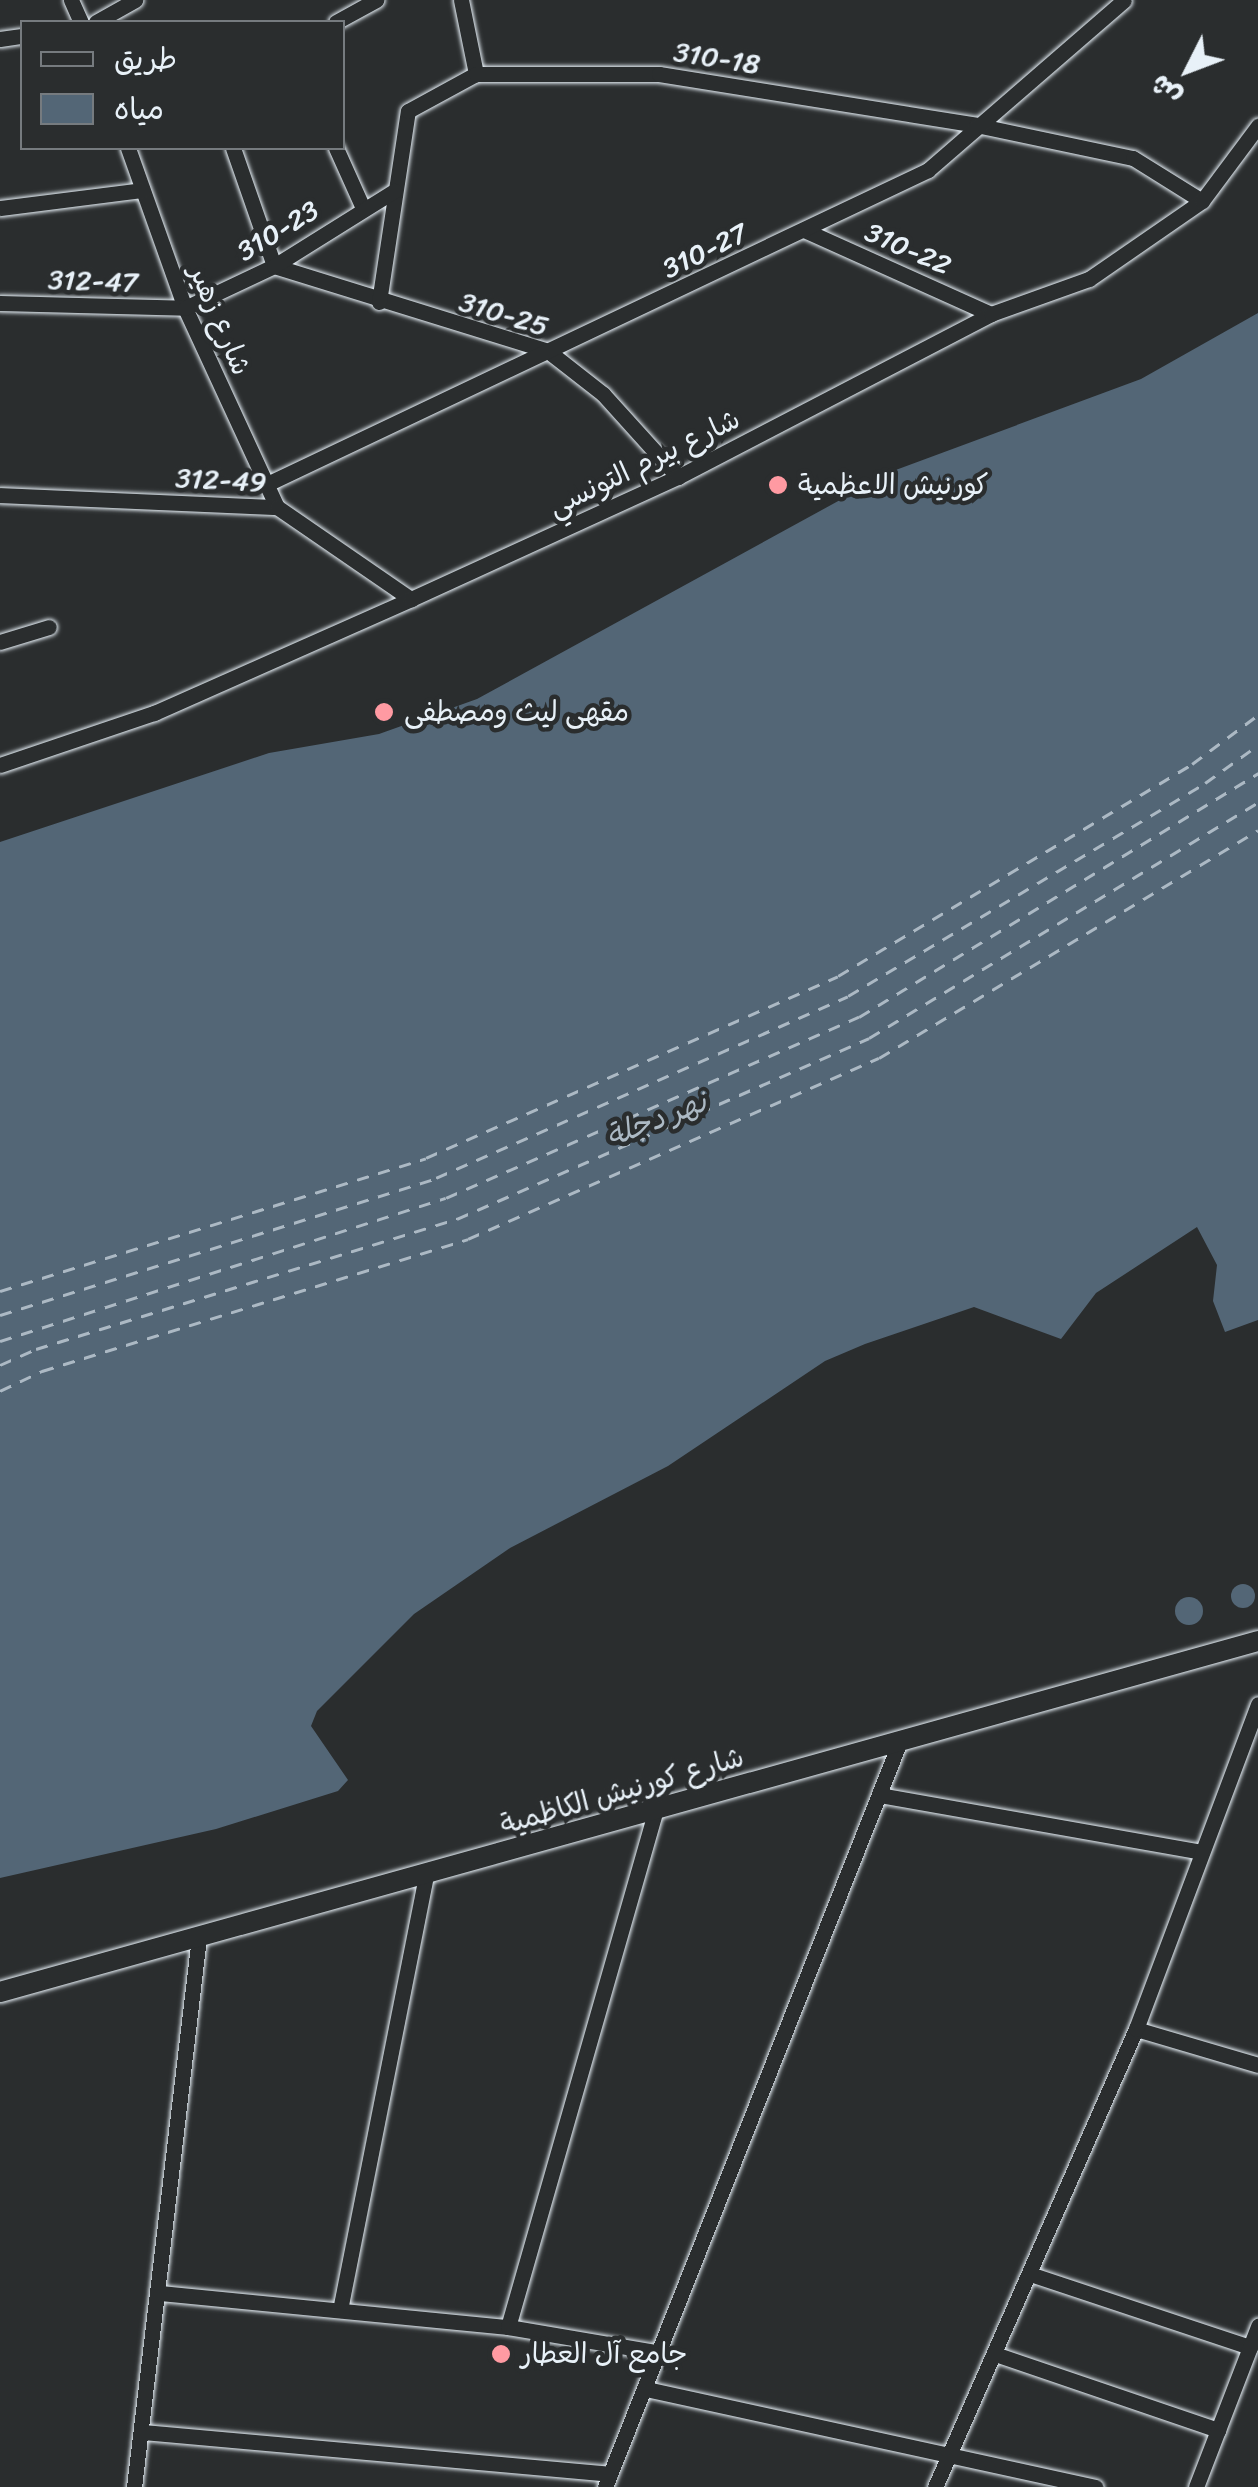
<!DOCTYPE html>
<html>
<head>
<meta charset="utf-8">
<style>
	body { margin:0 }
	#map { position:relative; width:1258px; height:2487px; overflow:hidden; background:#2a2d2e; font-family:Sriracha,"Playpen Sans Arabic",sans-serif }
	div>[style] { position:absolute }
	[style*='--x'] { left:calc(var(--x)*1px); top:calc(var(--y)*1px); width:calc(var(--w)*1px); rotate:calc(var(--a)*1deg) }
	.water>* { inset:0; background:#536676 }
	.round { border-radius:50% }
	.ferry>* { height:2.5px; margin-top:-1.25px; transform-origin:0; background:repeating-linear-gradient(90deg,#acb9c4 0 12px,transparent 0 22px) }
	.roads { filter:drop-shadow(0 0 2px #e8f1f8) drop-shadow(0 0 2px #e8f1f8) }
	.minor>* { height:15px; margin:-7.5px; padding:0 7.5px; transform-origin:7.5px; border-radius:7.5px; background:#2a2d2e }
	.tertiary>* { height:20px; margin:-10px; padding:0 10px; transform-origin:10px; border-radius:10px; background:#2a2d2e }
	.dots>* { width:28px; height:28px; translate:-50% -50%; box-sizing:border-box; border:5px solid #2a2d2e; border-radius:50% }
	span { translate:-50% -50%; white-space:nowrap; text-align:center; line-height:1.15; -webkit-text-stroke:9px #2a2d2e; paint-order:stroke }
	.street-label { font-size:28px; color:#e8f1f8 }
	.poi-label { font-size:28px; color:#e8f1f8 }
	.left { translate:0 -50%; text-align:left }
	.water-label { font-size:30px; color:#acb9c4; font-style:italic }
	.legend { position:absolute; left:20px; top:20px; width:325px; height:130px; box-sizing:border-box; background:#2a2d2e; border:2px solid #767b7f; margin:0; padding:12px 18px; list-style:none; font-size:30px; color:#e8f1f8 }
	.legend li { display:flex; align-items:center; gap:20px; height:50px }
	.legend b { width:50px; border:2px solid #767b7f }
	.north { position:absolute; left:1138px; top:20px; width:100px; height:100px; -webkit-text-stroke:8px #2a2d2e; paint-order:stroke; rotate:228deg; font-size:28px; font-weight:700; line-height:40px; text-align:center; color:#e8f1f8 }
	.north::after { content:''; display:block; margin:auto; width:35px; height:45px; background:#e8f1f8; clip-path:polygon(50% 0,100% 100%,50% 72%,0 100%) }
</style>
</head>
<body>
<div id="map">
	<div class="water">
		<i style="clip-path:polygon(1258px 313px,1258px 1320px,1225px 1332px,1213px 1301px,1217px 1265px,1197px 1227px,1096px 1293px,1061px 1339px,974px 1307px,865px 1344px,825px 1361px,668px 1466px,510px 1548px,414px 1614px,317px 1711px,311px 1726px,348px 1780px,338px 1791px,216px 1829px,0 1878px,0 842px,269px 753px,379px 734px,477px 699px,893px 471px,1141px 379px)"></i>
		<i class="round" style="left:1231px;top:1584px;width:24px;height:24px"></i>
		<i class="round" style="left:1175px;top:1597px;width:28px;height:28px"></i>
	</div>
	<div class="ferry">
		<i style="--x:0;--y:1291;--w:446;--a:-17.3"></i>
		<i style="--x:426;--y:1158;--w:450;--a:-23.8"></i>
		<i style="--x:838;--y:976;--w:413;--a:-30.9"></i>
		<i style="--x:1192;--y:764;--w:82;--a:-36.6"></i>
		<i style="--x:0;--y:1315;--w:457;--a:-17.4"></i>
		<i style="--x:436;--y:1178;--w:450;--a:-23.8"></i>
		<i style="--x:848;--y:996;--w:416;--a:-30.8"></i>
		<i style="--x:1205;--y:783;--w:65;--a:-35.6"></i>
		<i style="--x:0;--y:1341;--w:468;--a:-17.8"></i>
		<i style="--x:446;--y:1198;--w:451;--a:-23.7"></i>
		<i style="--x:859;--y:1017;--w:468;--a:-31.4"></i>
		<i style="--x:0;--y:1365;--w:39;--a:-24"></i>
		<i style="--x:36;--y:1349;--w:441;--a:-17.2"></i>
		<i style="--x:457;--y:1219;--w:450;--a:-23.7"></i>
		<i style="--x:869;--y:1038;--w:455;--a:-31.2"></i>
		<i style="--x:0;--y:1391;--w:47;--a:-25.5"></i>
		<i style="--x:42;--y:1371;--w:446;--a:-17.2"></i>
		<i style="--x:468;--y:1239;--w:449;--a:-23.8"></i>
		<i style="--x:879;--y:1058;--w:442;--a:-31"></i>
	</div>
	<div class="roads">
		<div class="minor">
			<i style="--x:71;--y:0;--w:24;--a:66"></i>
			<i style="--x:461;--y:0;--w:76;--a:78.5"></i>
			<i style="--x:96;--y:22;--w:45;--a:-29.4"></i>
			<i style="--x:336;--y:22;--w:46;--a:-28.8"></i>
			<i style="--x:0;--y:39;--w:22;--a:-8"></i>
			<i style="--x:128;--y:148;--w:170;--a:70.4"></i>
			<i style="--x:185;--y:308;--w:219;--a:65.2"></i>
			<i style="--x:233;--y:148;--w:125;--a:70.8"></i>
			<i style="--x:274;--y:266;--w:287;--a:17.2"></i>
			<i style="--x:548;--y:351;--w:70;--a:38"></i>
			<i style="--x:603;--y:394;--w:112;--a:47.9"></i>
			<i style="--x:336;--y:148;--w:66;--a:65.8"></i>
			<i style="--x:0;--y:208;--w:143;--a:-7.2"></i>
			<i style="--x:804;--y:230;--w:205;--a:24.2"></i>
			<i style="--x:379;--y:302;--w:193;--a:-81.4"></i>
			<i style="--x:408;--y:111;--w:77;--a:-28.6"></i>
			<i style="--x:476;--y:74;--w:183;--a:0"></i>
			<i style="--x:659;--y:74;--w:321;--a:9.1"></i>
			<i style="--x:976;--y:125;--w:160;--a:11.9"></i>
			<i style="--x:1133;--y:158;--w:81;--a:31.9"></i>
			<i style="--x:0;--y:303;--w:185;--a:1.5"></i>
			<i style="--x:185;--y:308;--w:98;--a:-25.3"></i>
			<i style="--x:274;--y:266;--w:142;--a:-32"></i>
			<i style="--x:267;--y:484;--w:732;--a:-25.41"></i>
			<i style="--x:928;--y:170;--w:259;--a:-40.9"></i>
			<i style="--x:0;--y:495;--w:277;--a:2.5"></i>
			<i style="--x:277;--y:507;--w:163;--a:34.5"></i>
			<i style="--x:0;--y:642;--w:51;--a:-17"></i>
			<i style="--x:0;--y:765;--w:163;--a:-18.7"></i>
			<i style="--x:154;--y:713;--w:281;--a:-23.9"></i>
			<i style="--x:411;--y:599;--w:294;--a:-24.6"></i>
			<i style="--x:678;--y:477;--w:353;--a:-27.5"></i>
			<i style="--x:991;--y:314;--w:104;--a:-19.7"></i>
			<i style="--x:1089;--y:279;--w:137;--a:-34.6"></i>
			<i style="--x:1202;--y:201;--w:94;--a:-53.3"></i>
			<i style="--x:879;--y:1795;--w:327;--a:10"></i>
			<i style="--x:1136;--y:2029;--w:127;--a:16.4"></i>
			<i style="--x:1030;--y:2274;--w:232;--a:18.4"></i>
			<i style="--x:160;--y:2293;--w:350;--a:5.6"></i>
			<i style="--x:508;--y:2327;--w:155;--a:9.6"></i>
			<i style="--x:340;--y:2310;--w:444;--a:-78.8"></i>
			<i style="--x:508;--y:2327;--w:539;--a:-74.05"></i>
			<i style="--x:995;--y:2354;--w:236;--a:18.8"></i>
			<i style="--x:646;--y:2389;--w:460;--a:12.3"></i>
			<i style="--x:142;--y:2432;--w:470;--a:5.1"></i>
			<i style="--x:134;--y:2487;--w:554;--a:-83.26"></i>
			<i style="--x:605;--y:2487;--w:802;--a:-68.42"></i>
			<i style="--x:935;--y:2487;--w:500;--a:-66.31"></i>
			<i style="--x:1136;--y:2029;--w:347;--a:-69.4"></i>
			<i style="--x:1196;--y:2487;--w:173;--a:-68.9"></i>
		</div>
		<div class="tertiary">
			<i style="--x:0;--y:1992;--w:1306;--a:-15.59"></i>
		</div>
	</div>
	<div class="dots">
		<i style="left:778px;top:485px;background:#ff9aa2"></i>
		<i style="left:384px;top:712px;background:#ff9aa2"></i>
		<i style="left:501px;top:2354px;background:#ff9aa2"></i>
	</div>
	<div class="street-label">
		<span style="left:717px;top:58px;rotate:9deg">310-18</span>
		<span style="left:278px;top:231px;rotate:-31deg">310-23</span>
		<span style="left:908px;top:249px;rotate:24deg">310-22</span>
		<span style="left:705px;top:251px;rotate:-26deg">310-27</span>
		<span style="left:93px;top:281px;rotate:2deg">312-47</span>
		<span style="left:504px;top:314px;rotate:17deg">310-25</span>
		<span style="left:220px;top:320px;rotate:67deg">شارع زهير</span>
		<span style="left:644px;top:463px;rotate:-26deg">شارع بيرم التونسي</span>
		<span style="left:221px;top:480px;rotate:3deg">312-49</span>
		<span style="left:622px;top:1791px;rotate:-16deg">شارع كورنيش الكاظمية</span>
	</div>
	<div class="poi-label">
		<span class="left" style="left:798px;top:485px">كورنيش الاعظمية</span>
		<span class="left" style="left:404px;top:712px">مقهى ليث ومصطفى</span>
		<span class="left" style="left:521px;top:2354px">جامع آل العطار</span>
	</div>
	<div class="water-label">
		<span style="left:656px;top:1119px;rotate:-21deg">نهر دجلة</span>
	</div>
	<ul class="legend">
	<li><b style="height:12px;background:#2a2d2e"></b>طريق</li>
	<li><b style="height:28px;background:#536676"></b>مياه</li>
	</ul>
	<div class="north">ش</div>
</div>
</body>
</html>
